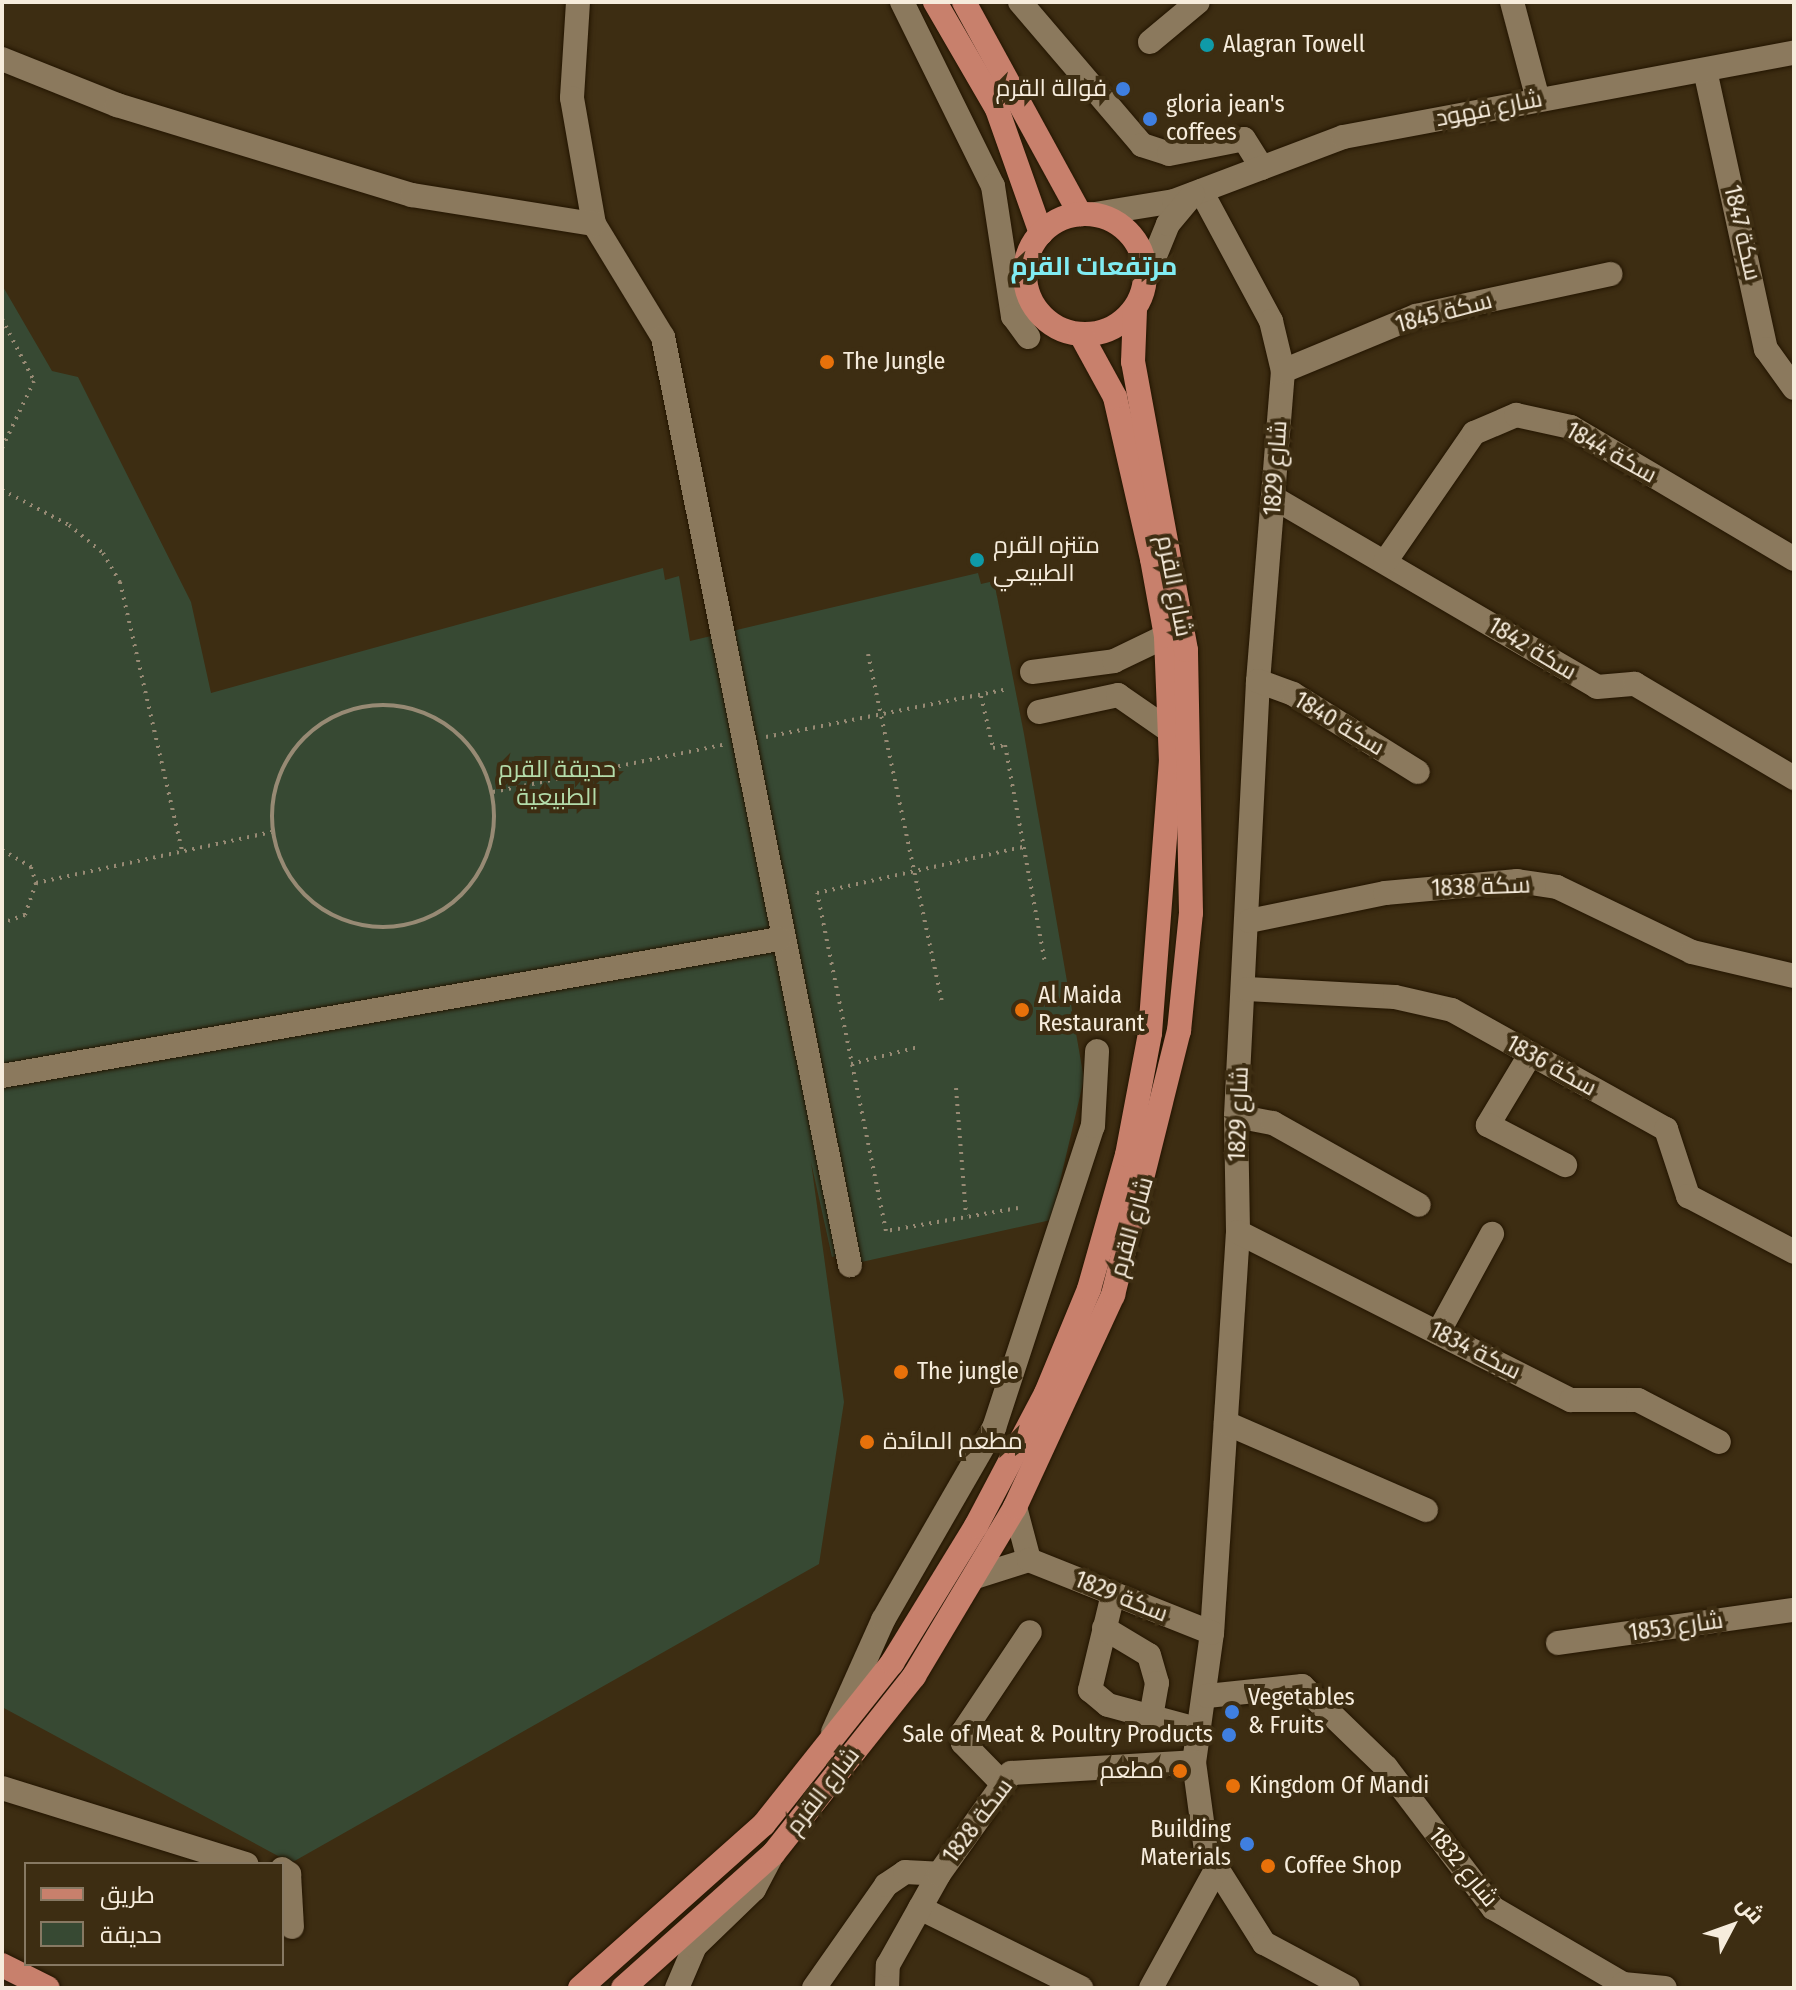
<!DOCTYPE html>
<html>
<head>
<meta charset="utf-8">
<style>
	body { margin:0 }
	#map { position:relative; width:1796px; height:1990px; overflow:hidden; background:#3d2d12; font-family:"Fira Sans Condensed",Cairo,sans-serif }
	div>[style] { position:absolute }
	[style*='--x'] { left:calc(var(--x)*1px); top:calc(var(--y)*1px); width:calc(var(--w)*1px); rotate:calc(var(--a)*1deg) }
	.green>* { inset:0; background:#374933 }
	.path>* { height:4px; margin-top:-2px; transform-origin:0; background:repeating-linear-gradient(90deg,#978a74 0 2px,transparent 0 8px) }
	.path>.ring { margin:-2px; padding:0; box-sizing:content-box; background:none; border:4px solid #978a74; border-radius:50% }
	.roads { filter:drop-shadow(0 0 2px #231500) drop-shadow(0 0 2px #231500) }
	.minor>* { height:24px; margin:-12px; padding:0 12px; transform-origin:12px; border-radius:12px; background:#8b795d }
	.major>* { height:24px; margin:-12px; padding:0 12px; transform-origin:12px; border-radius:12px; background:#c8806c }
	.major>.ring { margin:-12px; padding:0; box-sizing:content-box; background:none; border:24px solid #c8806c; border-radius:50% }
	.dots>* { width:22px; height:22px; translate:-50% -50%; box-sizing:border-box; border:4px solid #3d2d12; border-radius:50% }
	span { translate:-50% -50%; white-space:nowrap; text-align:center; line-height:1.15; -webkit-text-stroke:8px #3d2d12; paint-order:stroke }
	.poi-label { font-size:24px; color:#f6ecdc }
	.left { translate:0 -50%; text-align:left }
	.right { translate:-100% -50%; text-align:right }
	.street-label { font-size:24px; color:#f6ecdc }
	.park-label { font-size:24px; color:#b3dcaa }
	.neighbourhood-label { font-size:26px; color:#80ecf2; font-weight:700 }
	.frame { position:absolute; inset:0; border:4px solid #f6ecdc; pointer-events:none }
	.legend { position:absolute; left:24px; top:1862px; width:260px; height:104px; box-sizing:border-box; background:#3d2d12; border:2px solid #877963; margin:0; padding:10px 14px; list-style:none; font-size:24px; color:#f6ecdc }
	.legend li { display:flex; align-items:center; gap:16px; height:40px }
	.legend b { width:40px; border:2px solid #877963 }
	.north { position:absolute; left:1692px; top:1886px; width:80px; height:80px; -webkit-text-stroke:6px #3d2d12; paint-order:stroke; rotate:49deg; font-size:22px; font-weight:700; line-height:32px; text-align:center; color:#f6ecdc }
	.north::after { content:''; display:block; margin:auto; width:28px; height:36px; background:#f6ecdc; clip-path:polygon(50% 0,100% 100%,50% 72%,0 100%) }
</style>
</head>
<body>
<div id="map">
	<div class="green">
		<i style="clip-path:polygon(2px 285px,52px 371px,78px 377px,191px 602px,211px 693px,663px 568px,665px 580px,679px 576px,690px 641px,978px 573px,981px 584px,994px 581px,1024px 734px,1084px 1079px,1051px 1220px,848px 1265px,846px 1254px,832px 1257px,811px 1162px,844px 1402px,819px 1564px,291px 1863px,2px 1707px)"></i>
	</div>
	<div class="path">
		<i style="--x:2;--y:319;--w:70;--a:62.7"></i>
		<i style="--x:34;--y:381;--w:74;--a:115.5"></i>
		<i style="--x:2;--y:490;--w:76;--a:27.6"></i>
		<i style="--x:69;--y:525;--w:44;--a:39.5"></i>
		<i style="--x:103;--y:553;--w:34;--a:60"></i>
		<i style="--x:120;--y:582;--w:276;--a:77"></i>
		<i style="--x:868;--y:654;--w:355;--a:78"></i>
		<i style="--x:981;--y:696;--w:53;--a:77"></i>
		<i style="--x:993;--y:748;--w:12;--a:-14"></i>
		<i style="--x:1005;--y:745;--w:221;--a:79.6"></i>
		<i class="ring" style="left:272px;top:705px;width:218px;height:218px"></i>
		<i style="--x:766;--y:737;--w:247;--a:-11.2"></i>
		<i style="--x:493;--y:792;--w:238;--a:-11.6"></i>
		<i style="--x:2;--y:850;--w:34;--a:30"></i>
		<i style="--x:31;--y:867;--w:17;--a:73"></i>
		<i style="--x:36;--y:883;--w:34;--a:109"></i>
		<i style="--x:25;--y:915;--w:24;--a:161"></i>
		<i style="--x:36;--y:883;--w:241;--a:-12.2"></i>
		<i style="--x:851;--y:1064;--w:69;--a:-14.2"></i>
		<i style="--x:956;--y:1088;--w:128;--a:85.5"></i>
		<i style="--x:1018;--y:1208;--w:134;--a:170.1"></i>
		<i style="--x:886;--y:1231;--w:345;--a:-101.5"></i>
		<i style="--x:817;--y:893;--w:211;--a:-12.6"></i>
	</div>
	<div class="roads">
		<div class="minor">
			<i style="--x:578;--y:2;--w:96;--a:93.6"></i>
			<i style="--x:572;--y:98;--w:128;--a:80.1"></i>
			<i style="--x:594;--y:224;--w:132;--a:58.6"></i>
			<i style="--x:663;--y:337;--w:947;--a:78.61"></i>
			<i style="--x:902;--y:2;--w:205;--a:63.7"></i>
			<i style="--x:993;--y:186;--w:132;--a:81.3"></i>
			<i style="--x:1013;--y:316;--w:26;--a:54"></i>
			<i style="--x:1020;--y:2;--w:188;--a:49.5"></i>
			<i style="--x:1142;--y:145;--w:28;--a:18"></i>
			<i style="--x:1169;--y:154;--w:76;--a:-11.3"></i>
			<i style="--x:1244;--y:139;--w:34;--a:58"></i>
			<i style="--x:1512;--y:2;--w:101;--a:75.1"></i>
			<i style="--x:1150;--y:42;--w:62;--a:-39.8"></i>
			<i style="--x:2;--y:59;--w:124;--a:21.8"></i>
			<i style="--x:117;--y:105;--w:308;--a:17"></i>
			<i style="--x:412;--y:195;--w:184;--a:9.1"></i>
			<i style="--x:1705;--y:70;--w:286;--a:77.7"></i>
			<i style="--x:1766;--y:349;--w:48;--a:54.3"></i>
			<i style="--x:1201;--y:191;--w:148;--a:61.7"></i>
			<i style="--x:1271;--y:321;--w:51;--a:76.5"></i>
			<i style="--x:1283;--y:371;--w:311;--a:94.6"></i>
			<i style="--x:1258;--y:681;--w:436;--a:92.9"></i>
			<i style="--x:1236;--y:1116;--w:116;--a:89"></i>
			<i style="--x:1238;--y:1232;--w:402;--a:93.7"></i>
			<i style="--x:1212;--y:1633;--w:130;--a:97.9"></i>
			<i style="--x:1194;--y:1762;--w:90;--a:82.3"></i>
			<i style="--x:1206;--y:1851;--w:109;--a:57.8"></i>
			<i style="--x:1264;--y:1943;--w:95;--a:28.2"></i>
			<i style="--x:1095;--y:214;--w:80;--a:-9.3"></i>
			<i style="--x:1174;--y:201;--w:181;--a:-20.7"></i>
			<i style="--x:1343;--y:137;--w:459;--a:-10.6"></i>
			<i style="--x:1146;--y:278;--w:58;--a:-67.8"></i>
			<i style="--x:1168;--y:224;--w:39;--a:-50"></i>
			<i style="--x:1283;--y:371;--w:144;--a:-22.5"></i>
			<i style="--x:1416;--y:316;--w:199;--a:-12.2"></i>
			<i style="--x:1274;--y:498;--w:374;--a:30.3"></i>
			<i style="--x:1597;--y:687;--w:38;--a:-5"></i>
			<i style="--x:1635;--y:684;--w:185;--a:30.6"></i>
			<i style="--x:1385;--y:562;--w:157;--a:-55.4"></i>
			<i style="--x:1474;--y:433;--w:46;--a:-23.2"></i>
			<i style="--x:1516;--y:415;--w:56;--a:12.3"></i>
			<i style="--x:1571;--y:427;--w:259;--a:30.6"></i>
			<i style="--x:1032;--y:672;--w:83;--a:-7.6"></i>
			<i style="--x:1114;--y:661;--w:58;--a:-25.7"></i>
			<i style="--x:1258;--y:681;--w:37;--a:20"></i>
			<i style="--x:1293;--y:694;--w:147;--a:32"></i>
			<i style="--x:1039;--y:712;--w:81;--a:-12.1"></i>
			<i style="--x:1118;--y:695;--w:63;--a:34.7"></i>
			<i style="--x:1249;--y:921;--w:139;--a:-11.6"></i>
			<i style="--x:1385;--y:893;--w:133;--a:-5.2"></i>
			<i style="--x:1517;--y:881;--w:40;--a:8.5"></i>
			<i style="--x:1557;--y:887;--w:150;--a:25.7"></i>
			<i style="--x:1692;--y:952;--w:105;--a:13.2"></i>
			<i style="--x:1247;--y:989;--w:148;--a:3.1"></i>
			<i style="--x:1395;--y:997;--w:58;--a:12.8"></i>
			<i style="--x:1452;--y:1010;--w:245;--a:29.1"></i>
			<i style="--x:1666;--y:1129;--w:71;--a:71.8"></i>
			<i style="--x:1688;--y:1196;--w:120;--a:27.8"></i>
			<i style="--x:1530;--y:1055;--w:82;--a:121"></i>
			<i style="--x:1488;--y:1125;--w:87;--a:27.5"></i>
			<i style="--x:2;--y:1076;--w:789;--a:-10"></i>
			<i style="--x:1236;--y:1116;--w:38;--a:11"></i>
			<i style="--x:1273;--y:1123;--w:167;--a:29.3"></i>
			<i style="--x:1238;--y:1232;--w:373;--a:26.8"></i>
			<i style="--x:1571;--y:1400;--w:67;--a:0"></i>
			<i style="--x:1638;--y:1400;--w:91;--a:27.4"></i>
			<i style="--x:1438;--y:1333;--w:113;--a:-61.4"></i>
			<i style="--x:1226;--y:1423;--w:218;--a:23.5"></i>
			<i style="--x:1015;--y:1507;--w:55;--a:75.2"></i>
			<i style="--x:975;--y:1577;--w:57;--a:-17.5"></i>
			<i style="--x:1029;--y:1560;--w:197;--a:21.7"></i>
			<i style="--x:1113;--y:1594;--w:99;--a:103.5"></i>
			<i style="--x:1090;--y:1690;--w:23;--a:40"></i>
			<i style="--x:1108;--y:1705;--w:95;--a:15.2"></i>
			<i style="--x:1104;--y:1628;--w:52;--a:31"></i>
			<i style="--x:1149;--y:1655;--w:29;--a:74"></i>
			<i style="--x:1157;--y:1683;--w:35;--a:100"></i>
			<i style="--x:1558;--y:1643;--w:238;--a:-8"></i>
			<i style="--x:1207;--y:1696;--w:96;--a:-6"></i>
			<i style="--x:1302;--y:1686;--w:117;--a:44"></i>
			<i style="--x:1386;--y:1767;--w:177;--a:52.8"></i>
			<i style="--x:1493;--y:1908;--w:151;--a:30.3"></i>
			<i style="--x:1623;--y:1984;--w:42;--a:5.4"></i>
			<i style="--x:833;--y:1732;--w:123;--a:-65.9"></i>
			<i style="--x:883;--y:1620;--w:222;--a:-60"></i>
			<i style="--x:994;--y:1428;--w:318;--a:-71.9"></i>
			<i style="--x:1093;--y:1126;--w:75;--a:-86.9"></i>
			<i style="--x:1002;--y:1783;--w:56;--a:-134.3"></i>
			<i style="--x:963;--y:1743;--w:11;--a:-90"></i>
			<i style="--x:963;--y:1732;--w:120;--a:-56.2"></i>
			<i style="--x:2;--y:1788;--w:256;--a:17.3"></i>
			<i style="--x:282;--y:1869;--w:9;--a:36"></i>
			<i style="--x:289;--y:1874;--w:53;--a:86.8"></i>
			<i style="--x:920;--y:1908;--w:180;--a:26.4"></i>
			<i style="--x:677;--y:1988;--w:46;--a:-66.8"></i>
			<i style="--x:695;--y:1946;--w:82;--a:-44"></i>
			<i style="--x:754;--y:1889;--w:34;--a:-62"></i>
			<i style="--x:814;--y:1988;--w:126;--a:-55"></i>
			<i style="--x:886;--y:1885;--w:23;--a:-34"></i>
			<i style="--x:905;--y:1872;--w:34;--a:3"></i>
			<i style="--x:887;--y:1988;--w:23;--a:-88"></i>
			<i style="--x:888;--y:1965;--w:104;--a:-60.7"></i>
			<i style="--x:939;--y:1874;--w:124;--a:-54.5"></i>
			<i style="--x:1011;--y:1773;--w:183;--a:-3.4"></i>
			<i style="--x:1151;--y:1988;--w:137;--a:-61.2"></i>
		</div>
		<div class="major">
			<i style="--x:935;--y:2;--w:124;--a:59.9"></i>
			<i style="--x:997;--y:109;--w:132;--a:70.5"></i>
			<i style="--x:964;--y:2;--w:242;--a:61.3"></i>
			<i class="ring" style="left:1025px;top:214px;width:96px;height:96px"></i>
			<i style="--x:2;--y:1965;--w:51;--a:26.6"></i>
			<i style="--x:580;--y:1988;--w:246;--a:-41.7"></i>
			<i style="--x:764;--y:1824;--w:206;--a:-51.5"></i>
			<i style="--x:892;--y:1663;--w:161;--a:-58.5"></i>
			<i style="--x:976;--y:1526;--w:150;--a:-62.2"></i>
			<i style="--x:1046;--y:1393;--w:113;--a:-67.5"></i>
			<i style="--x:1089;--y:1289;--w:139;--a:-74.2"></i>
			<i style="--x:1127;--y:1155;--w:124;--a:-79.3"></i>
			<i style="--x:1150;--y:1033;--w:272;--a:-85.6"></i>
			<i style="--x:1171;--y:762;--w:126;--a:-92.3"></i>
			<i style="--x:1166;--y:636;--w:78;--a:-100.3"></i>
			<i style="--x:1152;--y:559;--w:166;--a:-102.9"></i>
			<i style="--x:1115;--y:397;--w:71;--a:-118.7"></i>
			<i style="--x:623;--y:1988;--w:201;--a:-41.8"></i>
			<i style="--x:773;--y:1854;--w:227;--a:-51.6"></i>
			<i style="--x:914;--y:1676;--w:197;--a:-59.1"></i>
			<i style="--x:1015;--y:1507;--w:234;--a:-65.2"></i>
			<i style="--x:1113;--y:1295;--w:272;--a:-76"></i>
			<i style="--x:1179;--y:1031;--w:119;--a:-84.2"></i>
			<i style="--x:1191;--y:913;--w:263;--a:-91.1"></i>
			<i style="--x:1186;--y:650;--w:293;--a:-100.4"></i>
			<i style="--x:1133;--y:362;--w:53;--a:-87.8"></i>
		</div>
	</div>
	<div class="dots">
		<i style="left:1207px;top:45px;background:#0f9aa8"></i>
		<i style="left:1123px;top:89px;background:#3f7fe0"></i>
		<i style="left:1150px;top:119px;background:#3f7fe0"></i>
		<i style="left:827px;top:362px;background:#e8710a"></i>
		<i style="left:977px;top:560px;background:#0f9aa8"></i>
		<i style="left:1022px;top:1010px;background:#e8710a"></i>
		<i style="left:901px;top:1372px;background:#e8710a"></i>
		<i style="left:867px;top:1442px;background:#e8710a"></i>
		<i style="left:1232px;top:1712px;background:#3f7fe0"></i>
		<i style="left:1229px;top:1735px;background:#3f7fe0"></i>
		<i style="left:1180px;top:1771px;background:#e8710a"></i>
		<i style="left:1233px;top:1786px;background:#e8710a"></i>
		<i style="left:1247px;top:1844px;background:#3f7fe0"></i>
		<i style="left:1268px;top:1866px;background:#e8710a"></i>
	</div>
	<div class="poi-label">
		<span class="left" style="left:1223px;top:45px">Alagran Towell</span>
		<span class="right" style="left:1107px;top:89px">فوالة القرم</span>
		<span class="left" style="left:1166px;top:119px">gloria jean's<br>coffees</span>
		<span class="left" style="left:843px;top:362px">The Jungle</span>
		<span class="left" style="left:993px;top:560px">متنزه القرم<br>الطبيعي</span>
		<span class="left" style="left:1038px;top:1010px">Al Maida<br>Restaurant</span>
		<span class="left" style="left:917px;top:1372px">The jungle</span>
		<span class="left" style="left:883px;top:1442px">مطعم المائدة</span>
		<span class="left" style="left:1248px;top:1712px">Vegetables<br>&amp; Fruits</span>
		<span class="right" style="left:1213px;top:1735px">Sale of Meat &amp; Poultry Products</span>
		<span class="right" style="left:1164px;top:1771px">مطعم</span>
		<span class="left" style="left:1249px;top:1786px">Kingdom Of Mandi</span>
		<span class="right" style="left:1231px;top:1844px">Building<br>Materials</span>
		<span class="left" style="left:1284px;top:1866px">Coffee Shop</span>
	</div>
	<div class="street-label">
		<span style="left:1489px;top:109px;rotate:-11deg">شارع فهود</span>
		<span style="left:1742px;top:233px;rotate:77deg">سكة 1847</span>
		<span style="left:1444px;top:313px;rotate:-15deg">1845 سكة</span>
		<span style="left:1611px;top:453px;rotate:29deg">سكة 1844</span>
		<span style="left:1276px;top:468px;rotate:-86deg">1829 شارع</span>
		<span style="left:1174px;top:586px;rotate:79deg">شارع القرم</span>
		<span style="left:1532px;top:649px;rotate:31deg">سكة 1842</span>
		<span style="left:1339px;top:724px;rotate:31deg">سكة 1840</span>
		<span style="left:1481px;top:887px;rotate:-2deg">1838 سكة</span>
		<span style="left:1551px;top:1066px;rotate:29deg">سكة 1836</span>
		<span style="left:1239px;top:1114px;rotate:-88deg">1829 شارع</span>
		<span style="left:1132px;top:1227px;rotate:-74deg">شارع القرم</span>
		<span style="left:1475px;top:1351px;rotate:27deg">سكة 1834</span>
		<span style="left:1121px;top:1597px;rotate:22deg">سكة 1829</span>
		<span style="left:1676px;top:1627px;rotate:-8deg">شارع 1853</span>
		<span style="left:823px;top:1791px;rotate:-52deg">شارع القرم</span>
		<span style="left:978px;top:1821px;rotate:-53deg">سكة 1828</span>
		<span style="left:1463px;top:1867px;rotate:51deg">1832 شارع</span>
	</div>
	<div class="park-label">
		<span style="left:557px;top:784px">حديقة القرم<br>الطبيعية</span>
	</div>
	<div class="neighbourhood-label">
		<span style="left:1094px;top:267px">مرتفعات القرم</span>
	</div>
	<div class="frame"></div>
	<ul class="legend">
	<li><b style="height:10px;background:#c8806c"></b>طريق</li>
	<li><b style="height:22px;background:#374933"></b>حديقة</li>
	</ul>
	<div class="north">ش</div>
</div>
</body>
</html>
